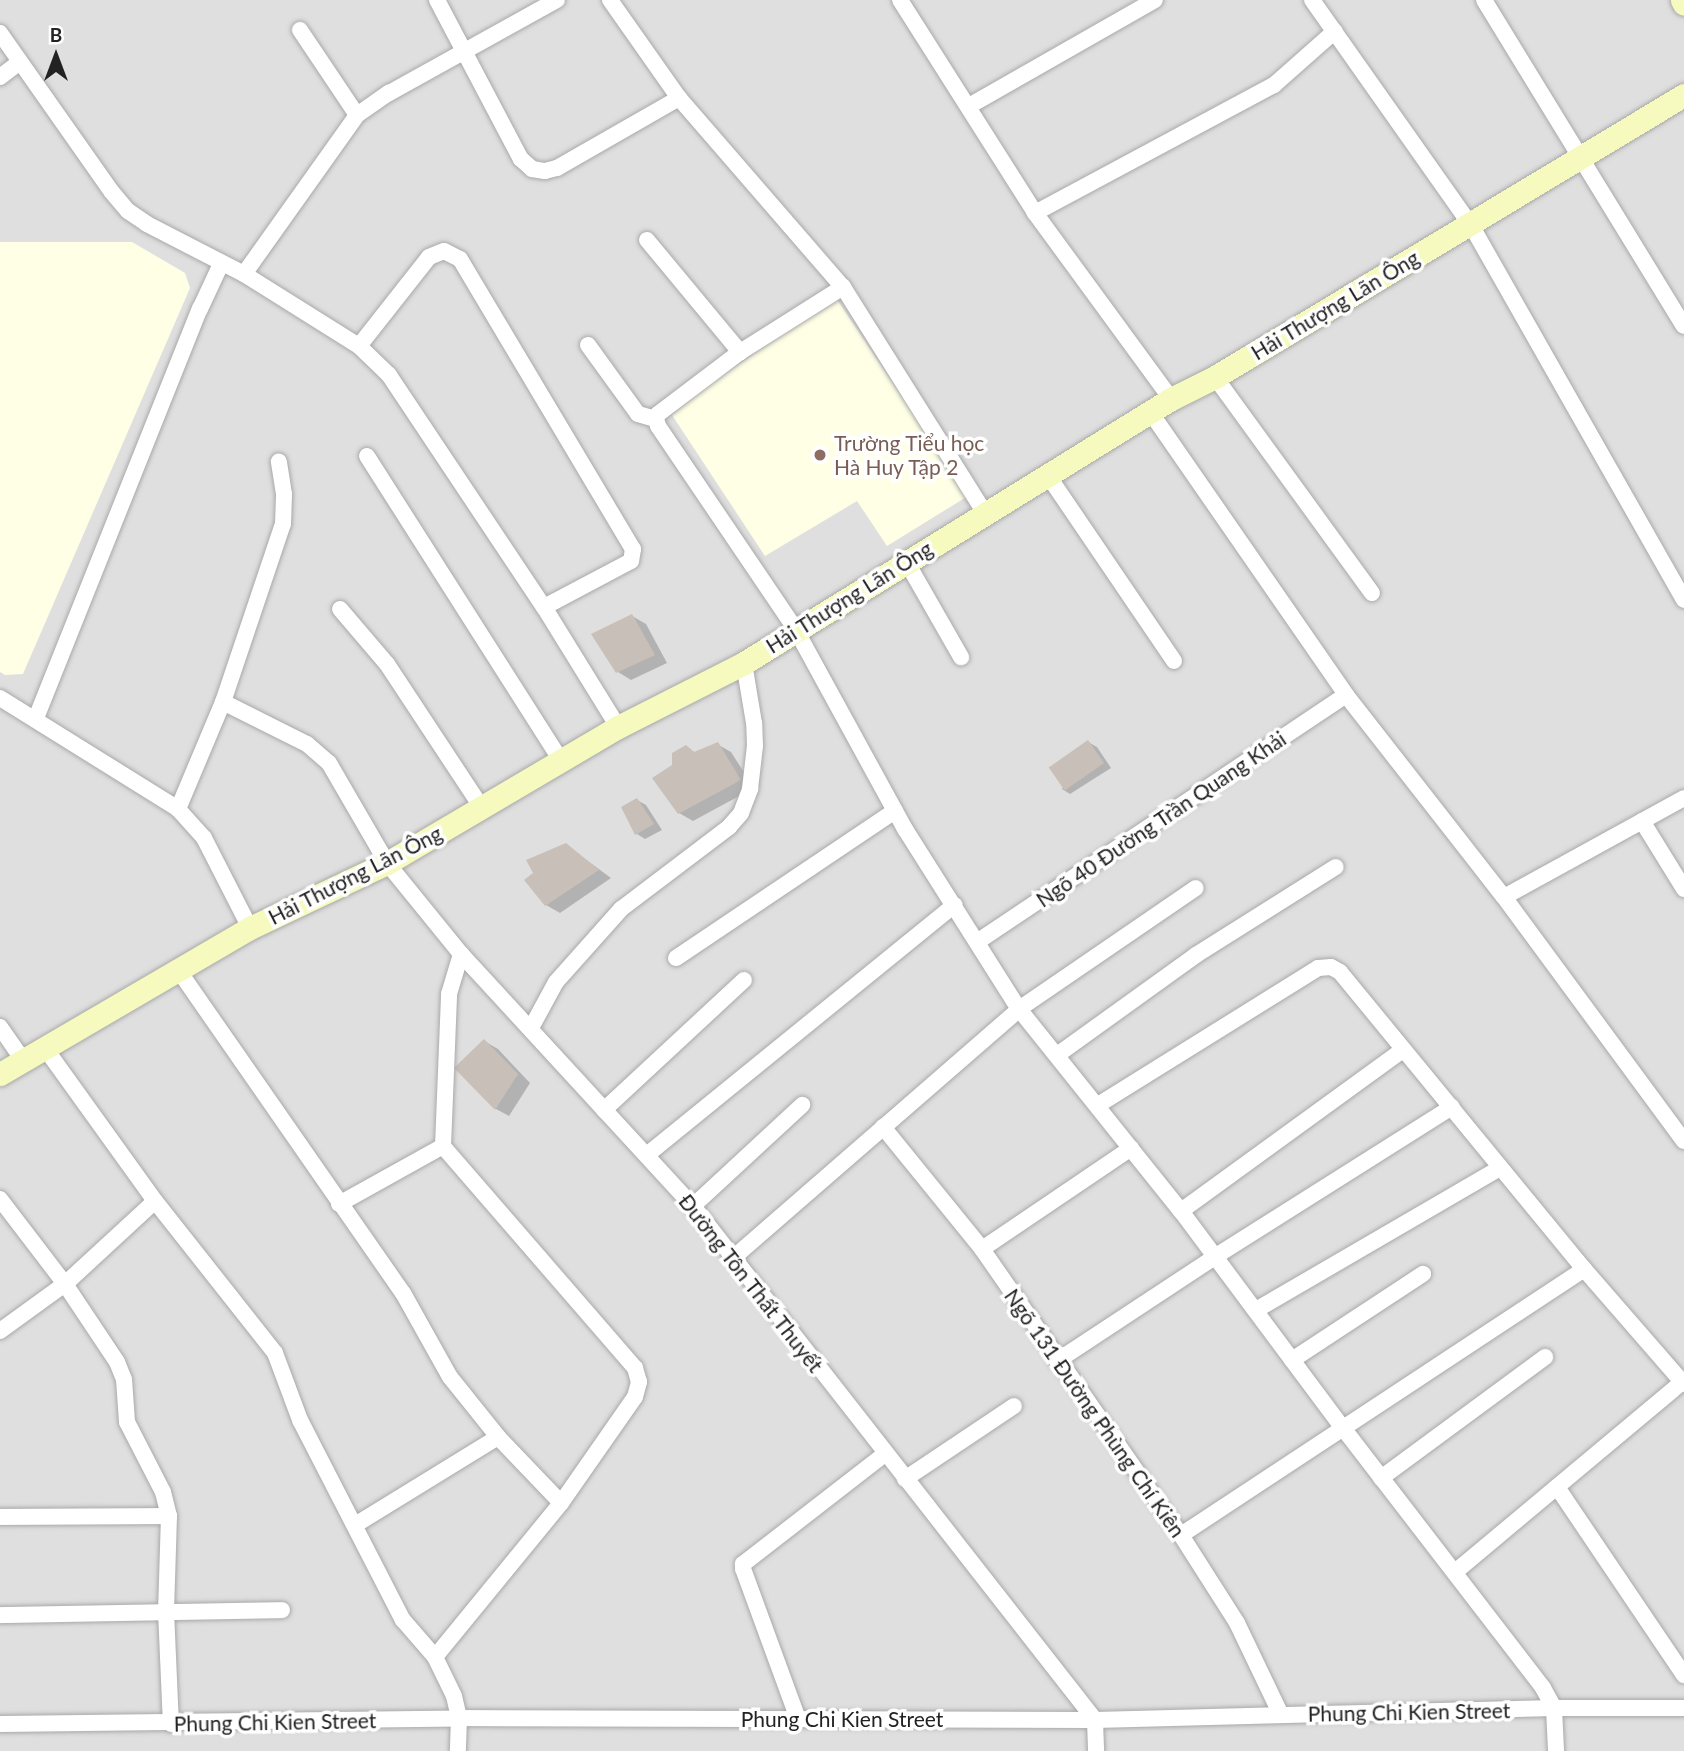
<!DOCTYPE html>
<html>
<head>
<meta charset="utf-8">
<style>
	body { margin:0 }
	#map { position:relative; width:1684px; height:1751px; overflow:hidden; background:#f2efe9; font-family:Lato,sans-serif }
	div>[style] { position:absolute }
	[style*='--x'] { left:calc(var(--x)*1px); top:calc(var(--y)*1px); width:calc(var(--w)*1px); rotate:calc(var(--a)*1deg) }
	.residential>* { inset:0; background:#e0dfdf; transform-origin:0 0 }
	.education>* { inset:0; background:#ffffe5 }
	.shadow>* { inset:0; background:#0003 }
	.building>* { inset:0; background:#c7bfb8; transform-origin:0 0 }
	.roads { filter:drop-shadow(0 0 2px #a9a9a9) drop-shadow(0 0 2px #a9a9a9) }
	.street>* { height:16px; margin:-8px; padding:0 8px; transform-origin:8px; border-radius:8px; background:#fff }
	.secondary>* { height:23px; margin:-11.5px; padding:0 11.5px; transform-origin:11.5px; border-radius:11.5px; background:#f7fabf }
	.dots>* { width:19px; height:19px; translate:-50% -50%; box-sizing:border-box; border:4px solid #fff; border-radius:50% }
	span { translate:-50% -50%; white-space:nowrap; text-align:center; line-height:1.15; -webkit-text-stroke:7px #fff; paint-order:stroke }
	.street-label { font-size:21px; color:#222 }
	.education-label { font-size:21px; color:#785e54 }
	.left { translate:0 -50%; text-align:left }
	.north { position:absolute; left:21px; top:21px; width:70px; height:70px; -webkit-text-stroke:5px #fff; paint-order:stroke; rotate:0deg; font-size:19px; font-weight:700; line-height:28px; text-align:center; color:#222 }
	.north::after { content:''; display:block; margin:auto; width:24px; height:32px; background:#222; clip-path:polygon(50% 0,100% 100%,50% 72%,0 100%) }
</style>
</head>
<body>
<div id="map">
	<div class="residential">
		<i style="left:0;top:0;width:1684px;height:1751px"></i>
	</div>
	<div class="education">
		<i style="clip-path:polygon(0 242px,132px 242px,185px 273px,190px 288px,23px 674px,5px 675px,0 672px)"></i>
		<i style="clip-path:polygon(836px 298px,968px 496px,887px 546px,857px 501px,765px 556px,672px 415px,709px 385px)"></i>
	</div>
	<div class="shadow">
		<i style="clip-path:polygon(632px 616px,646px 624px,667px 663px,631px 680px,618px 672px)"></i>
		<i style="clip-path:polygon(1088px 742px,1097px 747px,1111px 768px,1070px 794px,1062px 789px)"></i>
		<i style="clip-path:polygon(717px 744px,731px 752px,754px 788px,693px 821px,679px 813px,673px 765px,686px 747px,696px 753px)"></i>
		<i style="clip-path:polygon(637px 800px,646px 805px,662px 830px,645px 839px,637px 834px)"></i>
		<i style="clip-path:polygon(566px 845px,611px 878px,560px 913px,546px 905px)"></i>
		<i style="clip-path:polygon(484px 1041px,498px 1049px,530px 1083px,509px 1116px,496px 1109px,456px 1068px)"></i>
	</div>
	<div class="building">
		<i style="clip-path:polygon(632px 614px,655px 655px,616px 673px,591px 634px)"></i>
		<i style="left:1088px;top:740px;width:28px;height:48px;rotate:55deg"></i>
		<i style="clip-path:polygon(718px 742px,741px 780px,678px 814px,652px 778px,672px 765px,672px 753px,686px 745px,694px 752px)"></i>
		<i style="clip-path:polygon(637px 798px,654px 824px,635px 835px,621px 807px)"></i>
		<i style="clip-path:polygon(566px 843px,599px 870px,545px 906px,524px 880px,533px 873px,526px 860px)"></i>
		<i style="clip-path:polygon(484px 1039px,518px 1074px,495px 1110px,454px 1068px)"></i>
	</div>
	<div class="roads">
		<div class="street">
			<i style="--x:437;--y:0;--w:180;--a:62.2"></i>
			<i style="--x:521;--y:159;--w:15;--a:42"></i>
			<i style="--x:532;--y:169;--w:13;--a:9"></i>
			<i style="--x:545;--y:171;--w:12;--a:-14"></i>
			<i style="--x:557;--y:168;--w:141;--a:-29.8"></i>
			<i style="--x:610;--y:0;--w:120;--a:54.9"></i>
			<i style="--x:679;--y:98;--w:250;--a:49.1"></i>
			<i style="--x:843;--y:287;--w:266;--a:57.9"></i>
			<i style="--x:900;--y:0;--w:252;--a:57.6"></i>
			<i style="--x:1035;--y:213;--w:230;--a:53.8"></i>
			<i style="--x:1312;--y:0;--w:276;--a:54.8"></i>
			<i style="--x:1471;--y:225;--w:431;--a:60.4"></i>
			<i style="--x:1484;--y:0;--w:382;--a:58.5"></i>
			<i style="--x:300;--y:30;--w:102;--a:56.2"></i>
			<i style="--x:0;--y:33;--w:193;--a:54.9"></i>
			<i style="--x:111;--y:191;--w:26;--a:50"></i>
			<i style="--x:128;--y:211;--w:23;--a:34"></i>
			<i style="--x:147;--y:224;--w:109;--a:27.3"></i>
			<i style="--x:244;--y:274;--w:136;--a:32.1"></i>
			<i style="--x:359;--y:346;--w:42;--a:44"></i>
			<i style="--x:389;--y:375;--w:279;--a:56.3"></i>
			<i style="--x:544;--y:607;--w:141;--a:58.3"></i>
			<i style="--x:0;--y:77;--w:25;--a:-37"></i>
			<i style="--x:969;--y:106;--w:214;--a:-29.7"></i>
			<i style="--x:1035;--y:213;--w:271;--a:-28.2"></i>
			<i style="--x:1274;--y:85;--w:81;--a:-41.5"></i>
			<i style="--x:647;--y:240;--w:146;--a:50.3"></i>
			<i style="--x:244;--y:274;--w:195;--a:-54.6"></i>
			<i style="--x:357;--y:115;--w:39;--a:-35"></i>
			<i style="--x:389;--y:93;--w:192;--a:-29"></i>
			<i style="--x:843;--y:287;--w:122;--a:147.7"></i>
			<i style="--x:740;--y:352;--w:103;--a:142.9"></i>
			<i style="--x:658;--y:414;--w:5;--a:112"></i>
			<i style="--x:656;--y:419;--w:7;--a:74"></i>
			<i style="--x:658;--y:426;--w:246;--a:55.9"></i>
			<i style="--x:796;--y:630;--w:227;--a:61.3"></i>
			<i style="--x:905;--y:829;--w:213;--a:57.7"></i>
			<i style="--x:1019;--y:1009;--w:259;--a:51.3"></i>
			<i style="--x:1181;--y:1211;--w:271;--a:53.3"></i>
			<i style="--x:1343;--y:1428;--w:328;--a:52.4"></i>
			<i style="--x:1543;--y:1688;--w:23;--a:61"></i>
			<i style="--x:1554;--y:1708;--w:43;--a:87.3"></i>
			<i style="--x:588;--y:345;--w:85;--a:54.1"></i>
			<i style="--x:638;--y:414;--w:19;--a:16"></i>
			<i style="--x:359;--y:346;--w:113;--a:-51.8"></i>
			<i style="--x:429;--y:257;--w:16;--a:-22"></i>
			<i style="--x:444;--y:251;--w:18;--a:27"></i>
			<i style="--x:460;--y:259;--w:338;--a:59.2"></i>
			<i style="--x:633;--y:549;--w:12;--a:99"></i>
			<i style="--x:631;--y:561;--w:98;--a:152.1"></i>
			<i style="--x:1215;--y:377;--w:267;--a:54"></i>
			<i style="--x:1151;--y:413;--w:343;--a:55.3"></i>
			<i style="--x:1346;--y:695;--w:256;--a:52"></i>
			<i style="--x:1504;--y:897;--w:303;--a:53.6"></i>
			<i style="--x:367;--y:456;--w:361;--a:57.5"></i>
			<i style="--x:1047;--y:474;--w:226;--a:55.8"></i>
			<i style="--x:906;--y:561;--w:111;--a:60.2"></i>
			<i style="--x:340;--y:609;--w:72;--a:49.5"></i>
			<i style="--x:387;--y:664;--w:173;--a:56.6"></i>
			<i style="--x:0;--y:698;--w:210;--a:31.9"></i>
			<i style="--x:178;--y:809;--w:39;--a:48"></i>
			<i style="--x:204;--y:838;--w:101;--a:62.9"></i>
			<i style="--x:223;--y:702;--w:94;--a:26.6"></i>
			<i style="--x:307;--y:744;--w:29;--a:41"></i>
			<i style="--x:329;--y:763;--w:116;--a:59.9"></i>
			<i style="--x:387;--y:863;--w:117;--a:50.9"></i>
			<i style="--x:461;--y:954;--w:343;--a:47.4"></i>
			<i style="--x:693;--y:1206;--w:653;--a:51.97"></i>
			<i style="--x:1095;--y:1720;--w:31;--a:88"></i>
			<i style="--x:36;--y:718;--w:441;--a:-68.2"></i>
			<i style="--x:200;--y:309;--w:50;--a:-65"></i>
			<i style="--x:178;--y:809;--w:116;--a:-67.2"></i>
			<i style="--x:223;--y:702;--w:188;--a:-71.4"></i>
			<i style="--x:283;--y:524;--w:30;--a:-88"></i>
			<i style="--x:284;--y:494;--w:33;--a:-99"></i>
			<i style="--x:1642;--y:821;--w:80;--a:58.3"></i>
			<i style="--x:1504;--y:897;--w:205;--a:-28.8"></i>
			<i style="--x:977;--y:942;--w:444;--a:-33.8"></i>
			<i style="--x:676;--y:958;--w:264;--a:-33.9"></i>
			<i style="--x:179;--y:971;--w:392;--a:55.2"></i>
			<i style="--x:403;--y:1293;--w:96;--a:60.8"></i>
			<i style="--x:450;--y:1377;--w:77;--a:51.3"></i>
			<i style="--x:498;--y:1437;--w:91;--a:46.3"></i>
			<i style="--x:0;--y:1027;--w:40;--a:55.1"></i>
			<i style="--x:531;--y:1028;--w:52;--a:-61.5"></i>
			<i style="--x:556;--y:982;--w:98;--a:-48.3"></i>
			<i style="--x:621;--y:909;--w:136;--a:-37.2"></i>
			<i style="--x:729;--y:827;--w:18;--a:-49"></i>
			<i style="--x:741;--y:813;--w:26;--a:-69"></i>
			<i style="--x:750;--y:789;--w:43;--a:-83.4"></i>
			<i style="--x:755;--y:746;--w:23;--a:-92"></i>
			<i style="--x:754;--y:723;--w:61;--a:-99.5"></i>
			<i style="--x:45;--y:1048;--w:188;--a:54.3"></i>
			<i style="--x:155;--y:1201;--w:194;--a:51.7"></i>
			<i style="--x:275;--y:1353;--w:72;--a:69.5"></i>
			<i style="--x:300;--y:1420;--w:225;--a:62.8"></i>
			<i style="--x:403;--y:1620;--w:49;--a:49.1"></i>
			<i style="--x:435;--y:1657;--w:43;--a:64"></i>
			<i style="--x:454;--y:1696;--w:23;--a:77"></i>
			<i style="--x:459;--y:1718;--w:33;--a:92"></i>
			<i style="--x:1057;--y:1055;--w:171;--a:-35.7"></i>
			<i style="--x:1196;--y:955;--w:165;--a:-32.2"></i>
			<i style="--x:1098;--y:1105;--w:259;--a:-31.9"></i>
			<i style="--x:1318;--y:968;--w:13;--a:-4"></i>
			<i style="--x:1331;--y:967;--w:10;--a:29"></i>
			<i style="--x:1340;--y:972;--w:384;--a:50.6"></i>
			<i style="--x:1584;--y:1269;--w:152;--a:49"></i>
			<i style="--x:604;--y:1110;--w:191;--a:-42.9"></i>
			<i style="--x:883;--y:1127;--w:157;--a:50.9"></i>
			<i style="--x:982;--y:1249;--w:348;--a:55.2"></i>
			<i style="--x:1181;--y:1535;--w:104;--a:57.5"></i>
			<i style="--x:1237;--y:1623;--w:102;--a:64.4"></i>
			<i style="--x:648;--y:1154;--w:395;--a:-39.1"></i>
			<i style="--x:0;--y:1199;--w:107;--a:52.6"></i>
			<i style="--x:65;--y:1284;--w:94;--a:56.3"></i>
			<i style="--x:117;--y:1362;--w:18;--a:68"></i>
			<i style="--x:124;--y:1379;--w:43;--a:86"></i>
			<i style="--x:127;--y:1422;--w:79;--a:62.8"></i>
			<i style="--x:163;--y:1492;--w:25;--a:76"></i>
			<i style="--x:169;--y:1516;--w:95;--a:91.8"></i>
			<i style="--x:166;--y:1611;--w:113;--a:87.5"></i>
			<i style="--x:339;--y:1204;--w:119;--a:-29.1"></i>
			<i style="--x:693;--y:1206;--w:149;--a:-42.8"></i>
			<i style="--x:1181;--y:1211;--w:274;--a:-36"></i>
			<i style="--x:982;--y:1249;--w:180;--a:-34.1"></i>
			<i style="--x:733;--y:1258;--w:379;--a:-41"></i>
			<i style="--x:1019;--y:1009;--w:214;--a:-34.4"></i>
			<i style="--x:1256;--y:1310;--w:282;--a:-30.2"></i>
			<i style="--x:0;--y:1331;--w:80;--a:-35.9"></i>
			<i style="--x:65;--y:1284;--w:122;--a:-42.7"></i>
			<i style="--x:1292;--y:1360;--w:157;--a:-33.3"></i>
			<i style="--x:1057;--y:1361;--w:191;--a:-33.4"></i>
			<i style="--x:1216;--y:1256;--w:279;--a:-32.3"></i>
			<i style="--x:1381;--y:1478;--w:204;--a:-36.4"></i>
			<i style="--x:905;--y:1479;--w:131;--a:-33.8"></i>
			<i style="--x:1557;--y:1487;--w:227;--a:56"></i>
			<i style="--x:0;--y:1517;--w:169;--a:-0.3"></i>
			<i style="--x:355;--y:1525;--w:168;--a:-31.6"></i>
			<i style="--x:1181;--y:1535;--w:483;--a:-33.4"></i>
			<i style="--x:1455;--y:1572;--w:296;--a:-39.9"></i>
			<i style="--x:0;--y:1615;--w:282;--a:-1"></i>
			<i style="--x:435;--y:1657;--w:199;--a:-50.7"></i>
			<i style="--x:561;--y:1503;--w:129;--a:-55.1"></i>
			<i style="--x:635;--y:1397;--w:16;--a:-75"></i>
			<i style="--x:639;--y:1382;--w:15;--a:-106"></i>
			<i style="--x:635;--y:1368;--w:294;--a:-130.9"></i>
			<i style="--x:443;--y:1146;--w:152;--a:-87.7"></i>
			<i style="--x:449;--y:994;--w:42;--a:-73.3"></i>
			<i style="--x:798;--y:1719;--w:160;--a:-110.1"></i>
			<i style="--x:743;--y:1569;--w:5;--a:-90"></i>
			<i style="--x:743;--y:1564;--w:180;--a:-37.8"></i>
			<i style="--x:0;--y:1724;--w:459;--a:-0.7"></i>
			<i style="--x:459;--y:1718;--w:636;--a:0.18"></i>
			<i style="--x:1095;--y:1720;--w:459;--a:-1.5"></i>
			<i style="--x:1554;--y:1708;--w:130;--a:0"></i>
		</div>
		<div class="secondary">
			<i style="--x:1682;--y:0;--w:4;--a:63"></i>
			<i style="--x:0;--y:1074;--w:290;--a:-30.3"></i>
			<i style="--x:250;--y:928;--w:152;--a:-25.4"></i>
			<i style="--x:387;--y:863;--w:268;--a:-30.5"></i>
			<i style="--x:618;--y:727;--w:141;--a:-26.9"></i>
			<i style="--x:744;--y:663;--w:502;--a:-31.73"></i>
			<i style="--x:1171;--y:399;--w:49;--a:-26.6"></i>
			<i style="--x:1215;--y:377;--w:547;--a:-31.02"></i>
		</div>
	</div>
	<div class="dots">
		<i style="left:820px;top:455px;background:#8d6e63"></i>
	</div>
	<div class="street-label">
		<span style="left:1335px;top:305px;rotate:-31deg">Hải Thượng Lãn Ông</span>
		<span style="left:849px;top:597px;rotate:-32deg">Hải Thượng Lãn Ông</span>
		<span style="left:1161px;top:819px;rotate:-34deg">Ngõ 40 Đường Trần Quang Khải</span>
		<span style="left:355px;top:875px;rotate:-27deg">Hải Thượng Lãn Ông</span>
		<span style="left:751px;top:1283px;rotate:52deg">Đường Tôn Thất Thuyết</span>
		<span style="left:1095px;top:1413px;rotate:55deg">Ngõ 131 Đường Phùng Chí Kiên</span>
		<span style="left:1409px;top:1712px;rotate:-1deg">Phung Chi Kien Street</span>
		<span style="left:842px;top:1719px">Phung Chi Kien Street</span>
		<span style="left:275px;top:1722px;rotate:-1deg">Phung Chi Kien Street</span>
	</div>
	<div class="education-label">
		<span class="left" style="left:834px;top:455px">Trường Tiểu học<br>Hà Huy Tập 2</span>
	</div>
	<div class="north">B</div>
</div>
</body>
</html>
